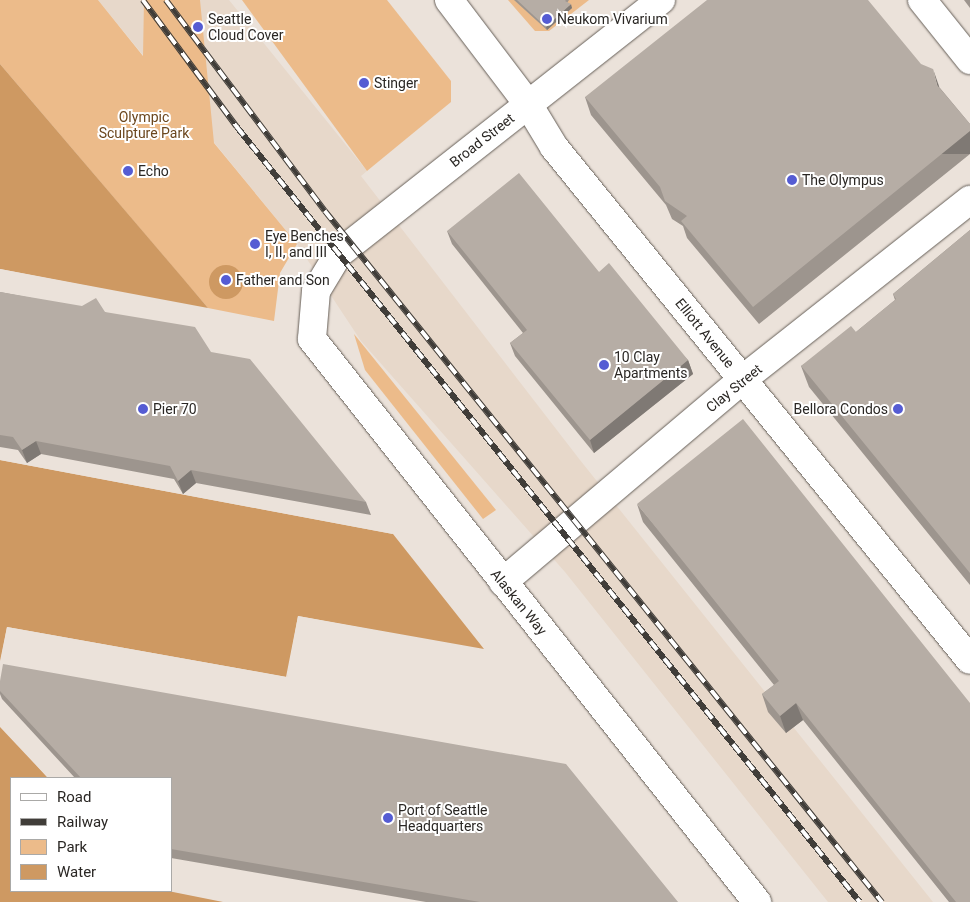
<!DOCTYPE html>
<html>
<head>
<meta charset="utf-8">
<style>
	body { margin:0 }
	#map { position:relative; width:970px; height:902px; overflow:hidden; background:#ebe2da; font-family:Roboto,sans-serif }
	div>[style] { position:absolute }
	[style*='--x'] { left:calc(var(--x)*1px); top:calc(var(--y)*1px); width:calc(var(--w)*1px); rotate:calc(var(--a)*1deg) }
	.built>* { inset:0; background:#e7d8ca }
	.green>* { inset:0; background:#ecbb8a }
	.water>* { inset:0; background:#ce9962 }
	.round { border-radius:50% }
	.pier>* { inset:0; background:#ebe2da; transform-origin:0 0 }
	.ferry>* { height:1px; margin-top:-0.5px; transform-origin:0; background:repeating-linear-gradient(90deg,#553103 0 6px,transparent 0 11px) }
	.roads { filter:drop-shadow(0 0 1px #665f58) drop-shadow(0 0 1px #665f58) }
	.minor>* { height:28px; margin:-14px; padding:0 14px; transform-origin:14px; border-radius:14px; background:#fff }
	.major>* { height:28px; margin:-14px; padding:0 14px; transform-origin:14px; border-radius:14px; background:#fff }
	.rail>* { height:5.5px; margin-top:-2.75px; transform-origin:0; background:repeating-linear-gradient(90deg,#fff 0 11px,#403d39 0 22px); box-sizing:border-box; border-block:1px solid #403d39 }
	.wall>* { inset:0; background:#9d958e }
	.shaded-wall>* { inset:0; background:#7f7974; transform-origin:0 0 }
	.building>* { inset:0; background:#b6ada5 }
	.dots>* { width:14px; height:14px; translate:-50% -50%; box-sizing:border-box; border:2px solid #fff; border-radius:50% }
	span { translate:-50% -50%; white-space:nowrap; text-align:center; line-height:1.15; -webkit-text-stroke:4px #fff; paint-order:stroke }
	.poi-label { font-size:14px; color:#2a2724 }
	.left { translate:0 -50%; text-align:left }
	.right { translate:-100% -50%; text-align:right }
	.park-label { font-size:14px; color:#6b461d }
	.street-label { font-size:14px; color:#2a2724 }
	.legend { position:absolute; left:10px; top:777px; width:162px; height:115px; box-sizing:border-box; background:#fff; border:1px solid #aaa9a7; margin:0; padding:6px 9px; list-style:none; font-size:15px; color:#2a2724 }
	.legend li { display:flex; align-items:center; gap:10px; height:25px }
	.legend b { width:25px; border:1px solid #aaa9a7 }
</style>
</head>
<body>
<div id="map">
	<div class="built">
		<i style="clip-path:polygon(98px 0,229px 0,367px 171px,361px 176px,580px 460px,933px 902px,828px 902px,565px 572px,361px 341px,297px 244px)"></i>
	</div>
	<div class="green">
		<i style="clip-path:polygon(0 0,98px 0,143px 56px,144px 0,200px 0,214px 143px,297px 244px,280px 273px,274px 321px,208px 308px,0 64px)"></i>
		<i style="clip-path:polygon(242px 0,387px 0,451px 81px,451px 102px,367px 171px)"></i>
		<i style="clip-path:polygon(508px 0,589px 0,549px 31px,535px 31px)"></i>
		<i style="clip-path:polygon(354px 334px,496px 510px,483px 519px,365px 370px)"></i>
	</div>
	<div class="water">
		<i style="clip-path:polygon(0 64px,181px 276px,208px 308px,0 269px)"></i>
		<i class="round" style="left:209px;top:265px;width:34px;height:34px"></i>
		<i style="clip-path:polygon(0 460px,393px 534px,484px 649px,298px 616px,287px 677px,7px 627px,0 661px)"></i>
		<i style="clip-path:polygon(0 727px,48px 778px,11px 778px,11px 891px,168px 891px,223px 902px,0 902px)"></i>
	</div>
	<div class="pier">
		<i style="left:0;top:269px;width:212px;height:2px;rotate:11deg"></i>
		<i style="clip-path:polygon(0 457px,390px 531px,393px 534px,0 460px)"></i>
		<i style="clip-path:polygon(298px 616px,486px 651px,300px 619px,287px 679px,9px 629px,0 664px,7px 627px,286px 677px)"></i>
		<i style="clip-path:polygon(0 724px,2px 725px,50px 778px,48px 778px)"></i>
	</div>
	<div class="ferry">
		<i style="--x:0;--y:902;--w:1;--a:0"></i>
	</div>
	<div class="roads">
		<div class="minor">
			<i style="--x:503;--y:582;--w:314;--a:-40.2"></i>
			<i style="--x:743;--y:379;--w:289;--a:-38.3"></i>
		</div>
		<div class="major">
			<i style="--x:449;--y:0;--w:131;--a:52.8"></i>
			<i style="--x:528;--y:104;--w:50;--a:58.8"></i>
			<i style="--x:554;--y:147;--w:660;--a:50.96"></i>
			<i style="--x:661;--y:0;--w:410;--a:141.8"></i>
			<i style="--x:339;--y:253;--w:44;--a:121.2"></i>
			<i style="--x:316;--y:291;--w:48;--a:94.8"></i>
			<i style="--x:312;--y:339;--w:718;--a:51.68"></i>
			<i style="--x:922;--y:0;--w:77;--a:51.3"></i>
		</div>
	</div>
	<div class="rail">
		<i style="--x:143;--y:0;--w:158;--a:53.5"></i>
		<i style="--x:237;--y:127;--w:994;--a:51.21"></i>
		<i style="--x:166;--y:0;--w:264;--a:53"></i>
		<i style="--x:325;--y:211;--w:888;--a:51.13"></i>
	</div>
	<div class="wall">
		<i style="clip-path:polygon(514px 0,569px 0,567px 3px,572px 8px,547px 30px)"></i>
		<i style="clip-path:polygon(964px 0,970px 0,970px 8px)"></i>
		<i style="clip-path:polygon(940px 88px,970px 124px,970px 154px,759px 324px,687px 238px,683px 226px,672px 219px,666px 205px,591px 115px,585px 97px)"></i>
		<i style="clip-path:polygon(970px 230px,970px 585px,809px 387px,801px 366px,856px 332px,895px 300px,893px 294px)"></i>
		<i style="clip-path:polygon(447px 231px,599px 272px,688px 360px,693px 374px,594px 453px,515px 356px,510px 343px,523px 333px,452px 244px)"></i>
		<i style="clip-path:polygon(0 292px,105px 312px,366px 502px,371px 515px,196px 483px,183px 494px,174px 479px,41px 454px,27px 463px,18px 450px,0 447px)"></i>
		<i style="clip-path:polygon(637px 504px,970px 902px,949px 902px,803px 720px,786px 733px,768px 712px,762px 694px,774px 685px,643px 522px)"></i>
		<i style="clip-path:polygon(0 681px,678px 902px,426px 902px,171px 858px,171px 778px,75px 778px,2px 699px,0 694px)"></i>
	</div>
	<div class="shaded-wall">
		<i style="clip-path:polygon(571px 4px,572px 8px,547px 30px,546px 27px)"></i>
		<i style="clip-path:polygon(933px 69px,939px 86px,943px 103px,937px 85px)"></i>
		<i style="left:970px;top:131px;width:23px;height:279px;rotate:90deg"></i>
		<i style="clip-path:polygon(688px 360px,693px 374px,594px 453px,590px 440px)"></i>
		<i style="clip-path:polygon(36px 441px,41px 454px,27px 463px,22px 450px)"></i>
		<i style="clip-path:polygon(191px 470px,196px 483px,183px 494px,178px 481px)"></i>
		<i style="clip-path:polygon(796px 703px,803px 720px,786px 733px,780px 716px)"></i>
	</div>
	<div class="building">
		<i style="clip-path:polygon(517px 0,566px 0,565px 1px,571px 4px,546px 27px)"></i>
		<i style="clip-path:polygon(707px 0,868px 0,921px 64px,933px 69px,937px 85px,970px 124px,970px 131px,753px 307px,681px 221px,687px 216px,665px 201px,660px 187px,585px 97px)"></i>
		<i style="clip-path:polygon(519px 173px,599px 272px,609px 263px,688px 360px,590px 440px,510px 343px,527px 330px,447px 231px)"></i>
		<i style="clip-path:polygon(970px 230px,970px 573px,801px 366px,851px 326px,856px 332px,896px 299px,893px 294px)"></i>
		<i style="clip-path:polygon(0 292px,82px 306px,96px 298px,105px 312px,195px 327px,211px 352px,250px 359px,366px 502px,191px 470px,178px 481px,170px 466px,36px 441px,22px 450px,13px 437px,0 435px)"></i>
		<i style="clip-path:polygon(743px 419px,970px 703px,970px 902px,956px 902px,796px 703px,780px 716px,762px 694px,779px 681px,637px 504px)"></i>
		<i style="clip-path:polygon(3px 664px,566px 764px,678px 902px,480px 902px,171px 849px,171px 778px,81px 778px,0 691px,0 681px)"></i>
	</div>
	<div class="dots">
		<i style="left:547px;top:19px;background:#555cd3"></i>
		<i style="left:198px;top:27px;background:#555cd3"></i>
		<i style="left:364px;top:83px;background:#555cd3"></i>
		<i style="left:128px;top:171px;background:#555cd3"></i>
		<i style="left:792px;top:180px;background:#555cd3"></i>
		<i style="left:255px;top:244px;background:#555cd3"></i>
		<i style="left:226px;top:280px;background:#555cd3"></i>
		<i style="left:604px;top:365px;background:#555cd3"></i>
		<i style="left:143px;top:409px;background:#555cd3"></i>
		<i style="left:898px;top:409px;background:#555cd3"></i>
		<i style="left:388px;top:818px;background:#555cd3"></i>
	</div>
	<div class="poi-label">
		<span class="left" style="left:208px;top:27px">Seattle<br>Cloud Cover</span>
		<span class="left" style="left:557px;top:19px">Neukom Vivarium</span>
		<span class="left" style="left:374px;top:83px">Stinger</span>
		<span class="left" style="left:138px;top:171px">Echo</span>
		<span class="left" style="left:802px;top:180px">The Olympus</span>
		<span class="left" style="left:265px;top:244px">Eye Benches<br>I, II, and III</span>
		<span class="left" style="left:236px;top:280px">Father and Son</span>
		<span class="left" style="left:614px;top:365px">10 Clay<br>Apartments</span>
		<span class="left" style="left:153px;top:409px">Pier 70</span>
		<span class="right" style="left:888px;top:409px">Bellora Condos</span>
		<span class="left" style="left:398px;top:818px">Port of Seattle<br>Headquarters</span>
	</div>
	<div class="park-label">
		<span style="left:144px;top:125px">Olympic<br>Sculpture Park</span>
	</div>
	<div class="street-label">
		<span style="left:482px;top:140px;rotate:-38deg">Broad Street</span>
		<span style="left:705px;top:333px;rotate:51deg">Elliott Avenue</span>
		<span style="left:734px;top:388px;rotate:-39deg">Clay Street</span>
		<span style="left:519px;top:602px;rotate:51deg">Alaskan Way</span>
	</div>
	<ul class="legend">
	<li><b style="height:6px;background:#fff"></b>Road</li>
	<li><b style="height:6px;background:#403d39"></b>Railway</li>
	<li><b style="height:14px;background:#ecbb8a"></b>Park</li>
	<li><b style="height:14px;background:#ce9962"></b>Water</li>
	</ul>
</div>
</body>
</html>
